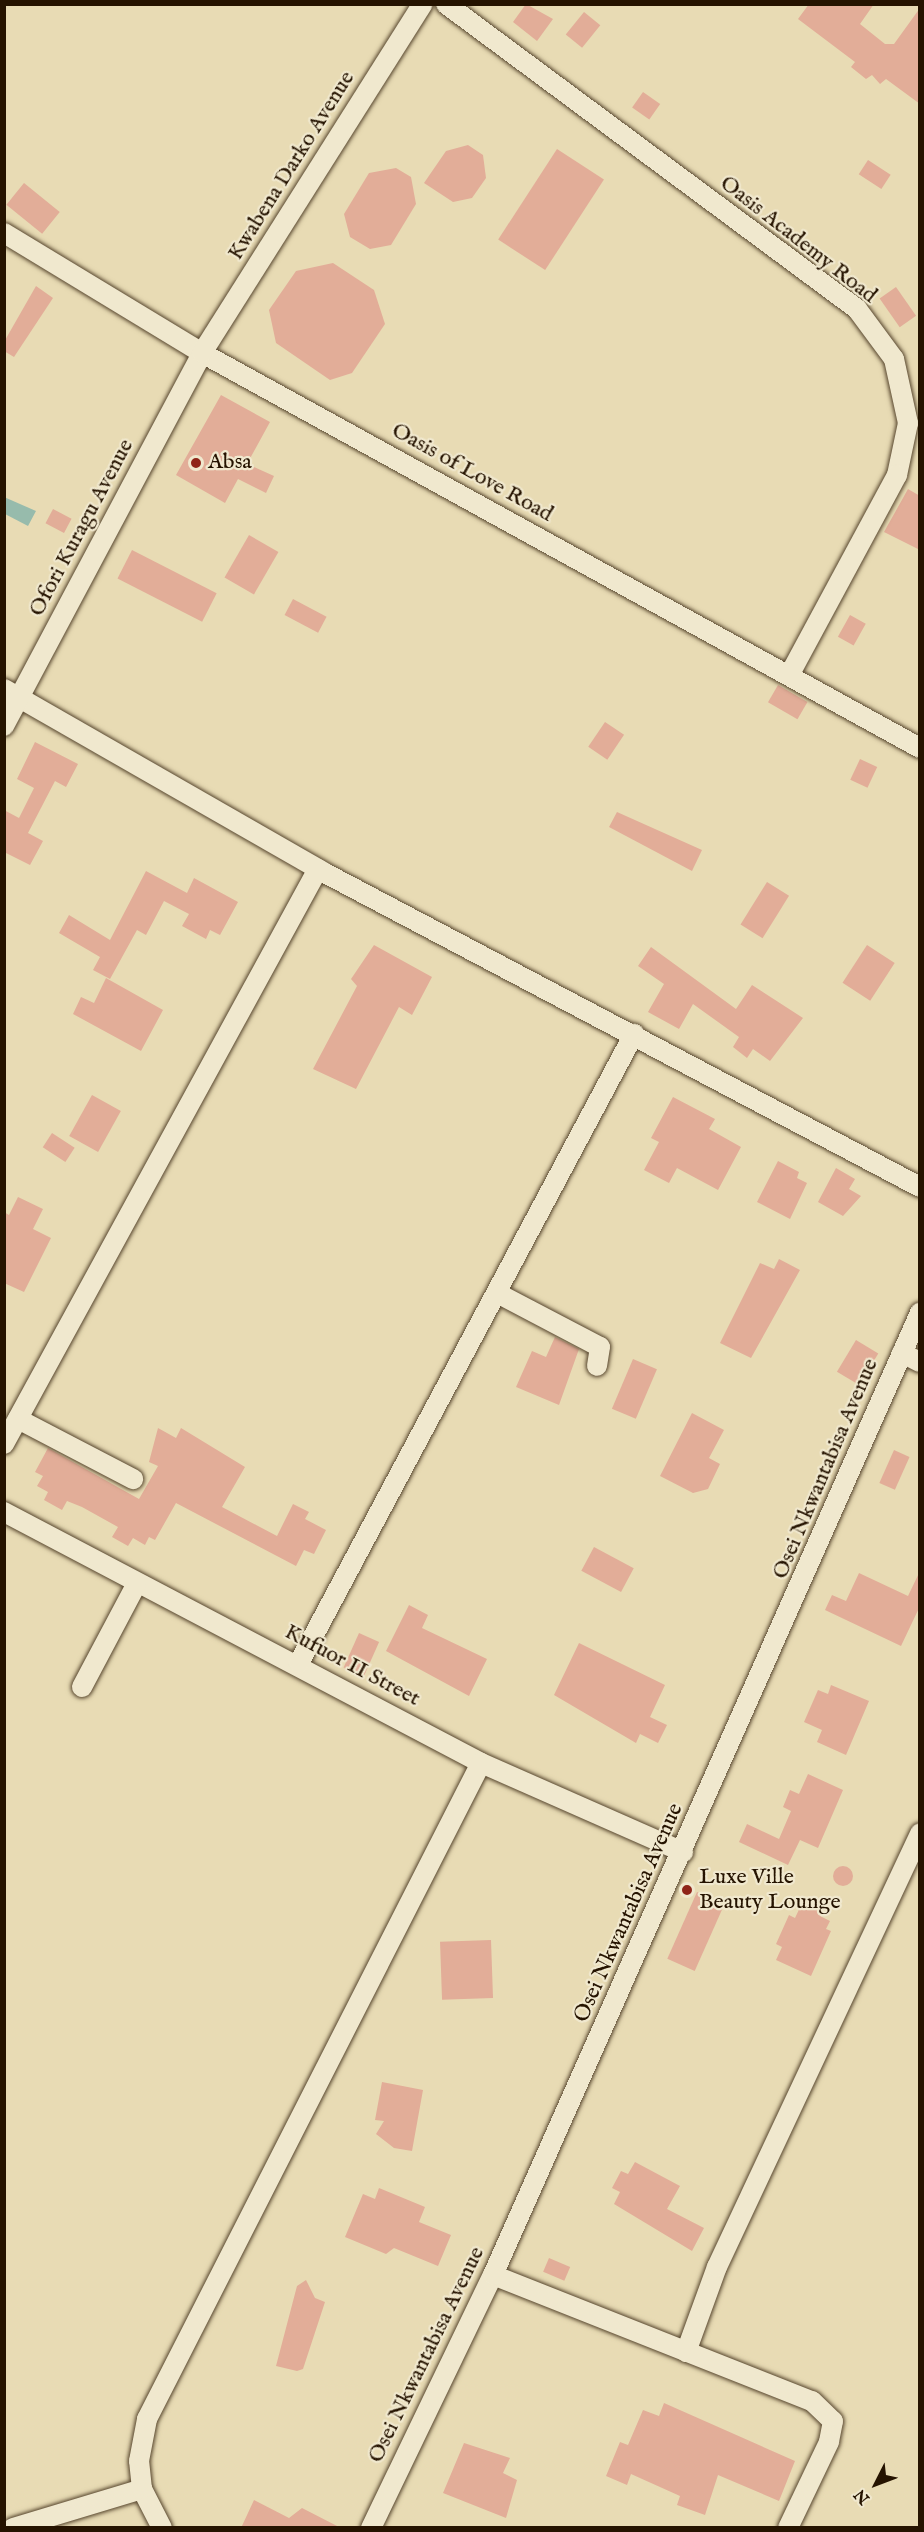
<!DOCTYPE html>
<html>
<head>
<meta charset="utf-8">
<style>
	body { margin:0 }
	#map { position:relative; width:924px; height:2532px; overflow:hidden; background:#e8dbb4; font-family:"IM FELL English",serif }
	div>[style] { position:absolute }
	[style*='--x'] { left:calc(var(--x)*1px); top:calc(var(--y)*1px); width:calc(var(--w)*1px); rotate:calc(var(--a)*1deg) }
	.water>* { inset:0; background:#97bbac }
	.building>* { inset:0; background:#e2ad98; transform-origin:0 0 }
	.round { border-radius:50% }
	.roads { filter:drop-shadow(0 0 2px #56452d) drop-shadow(0 0 2px #56452d) }
	.minor>* { height:20px; margin:-10px; padding:0 10px; transform-origin:10px; border-radius:10px; background:#f0e8ce }
	.dots>* { width:16px; height:16px; translate:-50% -50%; box-sizing:border-box; border:3px solid #f0e8ce; border-radius:50% }
	span { translate:-50% -50%; white-space:nowrap; text-align:center; line-height:1.15; -webkit-text-stroke:4.5px #f0e8ce; paint-order:stroke }
	.street-label { font-size:22px; color:#251300 }
	.poi-label { font-size:22px; color:#251300 }
	.left { translate:0 -50%; text-align:left }
	.frame { position:absolute; inset:0; border:6px solid #251300; pointer-events:none }
	.north { position:absolute; left:846px; top:2454px; width:60px; height:60px; -webkit-text-stroke:4px #f0e8ce; paint-order:stroke; rotate:228deg; font-size:16px; font-weight:700; line-height:24px; text-align:center; color:#251300 }
	.north::after { content:''; display:block; margin:auto; width:21px; height:27px; background:#251300; clip-path:polygon(50% 0,100% 100%,50% 72%,0 100%) }
</style>
</head>
<body>
<div id="map">
	<div class="water">
		<i style="clip-path:polygon(4px 497px,36px 511px,28px 526px,5px 514px)"></i>
	</div>
	<div class="building">
		<i style="clip-path:polygon(526px 4px,553px 19px,537px 41px,513px 22px)"></i>
		<i style="clip-path:polygon(809px 4px,874px 4px,860px 24px,885px 44px,894px 44px,920px 8px,920px 104px,886px 79px,880px 84px,872px 75px,866px 79px,851px 67px,855px 62px,798px 19px)"></i>
		<i style="left:584px;top:12px;width:21px;height:29px;rotate:39deg"></i>
		<i style="left:643px;top:92px;width:21px;height:19px;rotate:35deg"></i>
		<i style="clip-path:polygon(468px 145px,483px 155px,486px 178px,472px 198px,453px 202px,424px 183px,446px 151px)"></i>
		<i style="left:557px;top:149px;width:56px;height:108px;rotate:33deg"></i>
		<i style="left:868px;top:160px;width:27px;height:17px;rotate:33deg"></i>
		<i style="clip-path:polygon(396px 168px,411px 177px,416px 204px,391px 245px,370px 249px,350px 237px,344px 214px,369px 173px)"></i>
		<i style="left:24px;top:183px;width:46px;height:28px;rotate:39deg"></i>
		<i style="clip-path:polygon(333px 263px,374px 290px,385px 324px,352px 373px,330px 380px,276px 343px,269px 310px,296px 271px)"></i>
		<i style="clip-path:polygon(36px 286px,53px 298px,14px 357px,4px 351px,4px 342px)"></i>
		<i style="left:896px;top:287px;width:35px;height:20px;rotate:55deg"></i>
		<i style="clip-path:polygon(221px 395px,270px 422px,247px 464px,274px 476px,266px 493px,238px 479px,225px 503px,176px 475px)"></i>
		<i style="clip-path:polygon(908px 489px,920px 496px,920px 550px,884px 532px)"></i>
		<i style="left:53px;top:509px;width:21px;height:16px;rotate:28deg"></i>
		<i style="left:249px;top:535px;width:34px;height:49px;rotate:30deg"></i>
		<i style="left:132px;top:550px;width:95px;height:32px;rotate:27deg"></i>
		<i style="left:293px;top:599px;width:38px;height:18px;rotate:28deg"></i>
		<i style="left:850px;top:615px;width:18px;height:25px;rotate:29deg"></i>
		<i style="left:778px;top:685px;width:34px;height:20px;rotate:30deg"></i>
		<i style="left:605px;top:722px;width:23px;height:30px;rotate:34deg"></i>
		<i style="clip-path:polygon(35px 742px,78px 764px,66px 787px,55px 781px,28px 833px,43px 841px,30px 865px,4px 852px,4px 810px,19px 818px,34px 788px,17px 779px)"></i>
		<i style="left:860px;top:759px;width:19px;height:23px;rotate:25deg"></i>
		<i style="clip-path:polygon(617px 812px,702px 850px,692px 871px,609px 827px)"></i>
		<i style="clip-path:polygon(146px 871px,187px 893px,194px 878px,238px 902px,220px 935px,210px 930px,206px 939px,182px 926px,189px 914px,164px 901px,146px 935px,137px 930px,110px 979px,93px 970px,100px 957px,59px 933px,69px 915px,110px 940px)"></i>
		<i style="left:767px;top:882px;width:26px;height:50px;rotate:32deg"></i>
		<i style="clip-path:polygon(374px 945px,432px 977px,412px 1015px,399px 1007px,356px 1089px,313px 1069px,357px 986px,351px 979px)"></i>
		<i style="left:867px;top:945px;width:33px;height:45px;rotate:33deg"></i>
		<i style="clip-path:polygon(651px 947px,736px 1009px,752px 985px,803px 1018px,770px 1061px,753px 1049px,747px 1058px,733px 1047px,739px 1037px,693px 1004px,679px 1029px,648px 1012px,664px 984px,638px 966px)"></i>
		<i style="clip-path:polygon(106px 978px,163px 1010px,141px 1051px,73px 1014px,81px 997px,94px 1003px)"></i>
		<i style="left:92px;top:1095px;width:33px;height:47px;rotate:29deg"></i>
		<i style="clip-path:polygon(673px 1097px,715px 1119px,709px 1129px,741px 1147px,718px 1190px,677px 1168px,669px 1183px,644px 1170px,659px 1142px,651px 1138px)"></i>
		<i style="left:52px;top:1133px;width:27px;height:17px;rotate:33deg"></i>
		<i style="clip-path:polygon(778px 1161px,799px 1172px,797px 1178px,807px 1183px,790px 1219px,757px 1202px)"></i>
		<i style="clip-path:polygon(836px 1168px,855px 1179px,849px 1189px,861px 1196px,843px 1216px,818px 1202px)"></i>
		<i style="clip-path:polygon(18px 1197px,43px 1209px,33px 1229px,51px 1238px,24px 1292px,4px 1283px,4px 1212px,9px 1215px)"></i>
		<i style="clip-path:polygon(779px 1259px,800px 1270px,751px 1358px,720px 1343px,760px 1263px,774px 1269px)"></i>
		<i style="clip-path:polygon(555px 1337px,579px 1349px,559px 1405px,516px 1387px,532px 1351px,546px 1357px)"></i>
		<i style="left:856px;top:1340px;width:26px;height:37px;rotate:31deg"></i>
		<i style="left:633px;top:1359px;width:26px;height:54px;rotate:23deg"></i>
		<i style="clip-path:polygon(692px 1413px,724px 1430px,709px 1458px,720px 1464px,708px 1489px,693px 1493px,660px 1476px)"></i>
		<i style="clip-path:polygon(158px 1428px,176px 1438px,181px 1428px,245px 1467px,222px 1507px,277px 1536px,293px 1504px,309px 1512px,305px 1519px,326px 1530px,314px 1554px,304px 1550px,296px 1566px,176px 1503px,155px 1540px,149px 1537px,145px 1545px,133px 1538px,128px 1546px,112px 1537px,118px 1527px,82px 1507px,67px 1501px,62px 1510px,44px 1500px,48px 1492px,37px 1486px,43px 1476px,35px 1472px,48px 1448px,139px 1499px,158px 1466px,149px 1462px)"></i>
		<i style="left:894px;top:1450px;width:17px;height:36px;rotate:24deg"></i>
		<i style="left:594px;top:1547px;width:45px;height:27px;rotate:28deg"></i>
		<i style="clip-path:polygon(920px 1571px,920px 1606px,901px 1646px,825px 1610px,832px 1595px,846px 1601px,859px 1573px,908px 1596px)"></i>
		<i style="clip-path:polygon(409px 1605px,428px 1615px,422px 1628px,487px 1659px,469px 1696px,386px 1651px)"></i>
		<i style="left:359px;top:1633px;width:22px;height:38px;rotate:24deg"></i>
		<i style="clip-path:polygon(579px 1643px,665px 1685px,650px 1717px,667px 1725px,658px 1743px,640px 1734px,636px 1743px,554px 1695px)"></i>
		<i style="clip-path:polygon(831px 1685px,869px 1701px,846px 1755px,817px 1742px,822px 1730px,804px 1722px,818px 1690px,828px 1694px)"></i>
		<i style="clip-path:polygon(808px 1774px,843px 1790px,818px 1848px,800px 1840px,788px 1865px,739px 1842px,747px 1824px,779px 1839px,791px 1811px,783px 1807px,790px 1790px,799px 1794px)"></i>
		<i class="round" style="left:833px;top:1866px;width:20px;height:20px"></i>
		<i style="left:697px;top:1892px;width:30px;height:73px;rotate:24deg"></i>
		<i style="clip-path:polygon(805px 1897px,825px 1906px,820px 1916px,830px 1921px,826px 1929px,831px 1931px,811px 1976px,776px 1960px,782px 1947px,776px 1944px,789px 1915px,795px 1918px)"></i>
		<i style="left:491px;top:1940px;width:58px;height:51px;rotate:88deg"></i>
		<i style="clip-path:polygon(382px 2082px,423px 2090px,412px 2151px,394px 2148px,376px 2134px,384px 2121px,375px 2120px)"></i>
		<i style="clip-path:polygon(635px 2162px,680px 2186px,667px 2209px,704px 2228px,692px 2251px,614px 2204px,620px 2192px,612px 2188px,621px 2171px,628px 2174px)"></i>
		<i style="clip-path:polygon(379px 2188px,425px 2207px,419px 2222px,451px 2235px,438px 2266px,394px 2248px,386px 2254px,345px 2237px,363px 2194px,375px 2199px)"></i>
		<i style="left:549px;top:2258px;width:23px;height:15px;rotate:23deg"></i>
		<i style="clip-path:polygon(306px 2280px,315px 2298px,325px 2302px,303px 2369px,297px 2371px,276px 2366px,297px 2286px)"></i>
		<i style="clip-path:polygon(664px 2403px,795px 2461px,779px 2501px,718px 2475px,705px 2515px,677px 2505px,680px 2496px,631px 2474px,627px 2485px,606px 2476px,620px 2442px,628px 2445px,643px 2410px,659px 2416px)"></i>
		<i style="clip-path:polygon(464px 2443px,510px 2458px,503px 2473px,517px 2480px,506px 2518px,443px 2493px)"></i>
		<i style="clip-path:polygon(254px 2500px,289px 2518px,302px 2508px,341px 2528px,241px 2528px)"></i>
	</div>
	<div class="roads">
		<div class="minor">
			<i style="--x:446;--y:4;--w:512;--a:36.58"></i>
			<i style="--x:857;--y:309;--w:62;--a:53.5"></i>
			<i style="--x:894;--y:359;--w:66;--a:77.7"></i>
			<i style="--x:908;--y:423;--w:53;--a:101.9"></i>
			<i style="--x:897;--y:475;--w:226;--a:118.3"></i>
			<i style="--x:4;--y:233;--w:232;--a:31.2"></i>
			<i style="--x:202;--y:353;--w:819;--a:28.82"></i>
			<i style="--x:4;--y:689;--w:368;--a:29.8"></i>
			<i style="--x:323;--y:872;--w:675;--a:27.82"></i>
			<i style="--x:4;--y:726;--w:422;--a:-62"></i>
			<i style="--x:202;--y:353;--w:413;--a:-57.7"></i>
			<i style="--x:497;--y:1293;--w:116;--a:27.7"></i>
			<i style="--x:600;--y:1347;--w:19;--a:99"></i>
			<i style="--x:902;--y:1353;--w:20;--a:27"></i>
			<i style="--x:18;--y:1419;--w:130;--a:27.6"></i>
			<i style="--x:4;--y:1444;--w:655;--a:-61.36"></i>
			<i style="--x:4;--y:1512;--w:539;--a:27.75"></i>
			<i style="--x:481;--y:1763;--w:221;--a:23.8"></i>
			<i style="--x:299;--y:1663;--w:713;--a:-61.96"></i>
			<i style="--x:82;--y:1687;--w:115;--a:-62.1"></i>
			<i style="--x:493;--y:2275;--w:343;--a:21.6"></i>
			<i style="--x:812;--y:2401;--w:29;--a:44"></i>
			<i style="--x:833;--y:2421;--w:21;--a:101"></i>
			<i style="--x:829;--y:2442;--w:95;--a:115.5"></i>
			<i style="--x:686;--y:2352;--w:90;--a:-70"></i>
			<i style="--x:717;--y:2267;--w:479;--a:-64.9"></i>
			<i style="--x:13;--y:2528;--w:135;--a:-16.8"></i>
			<i style="--x:162;--y:2528;--w:44;--a:-117.1"></i>
			<i style="--x:142;--y:2489;--w:28;--a:-96"></i>
			<i style="--x:139;--y:2461;--w:43;--a:-79.2"></i>
			<i style="--x:147;--y:2419;--w:736;--a:-63.02"></i>
			<i style="--x:371;--y:2528;--w:281;--a:-64.3"></i>
			<i style="--x:493;--y:2275;--w:1053;--a:-66.07"></i>
		</div>
	</div>
	<div class="dots">
		<i style="left:196px;top:463px;background:#8f2418"></i>
		<i style="left:687px;top:1890px;background:#8f2418"></i>
	</div>
	<div class="street-label">
		<span style="left:292px;top:166px;rotate:-58deg">Kwabena Darko Avenue</span>
		<span style="left:798px;top:240px;rotate:38deg">Oasis Academy Road</span>
		<span style="left:472px;top:473px;rotate:29deg">Oasis of Love Road</span>
		<span style="left:82px;top:528px;rotate:-62deg">Ofori Kuragu Avenue</span>
		<span style="left:826px;top:1469px;rotate:-67deg">Osei Nkwantabisa Avenue</span>
		<span style="left:352px;top:1666px;rotate:28deg">Kufuor II Street</span>
		<span style="left:629px;top:1913px;rotate:-66deg">Osei Nkwantabisa Avenue</span>
		<span style="left:427px;top:2355px;rotate:-64deg">Osei Nkwantabisa Avenue</span>
	</div>
	<div class="poi-label">
		<span class="left" style="left:208px;top:463px">Absa</span>
		<span class="left" style="left:699px;top:1890px">Luxe Ville<br>Beauty Lounge</span>
	</div>
	<div class="frame"></div>
	<div class="north">N</div>
</div>
</body>
</html>
